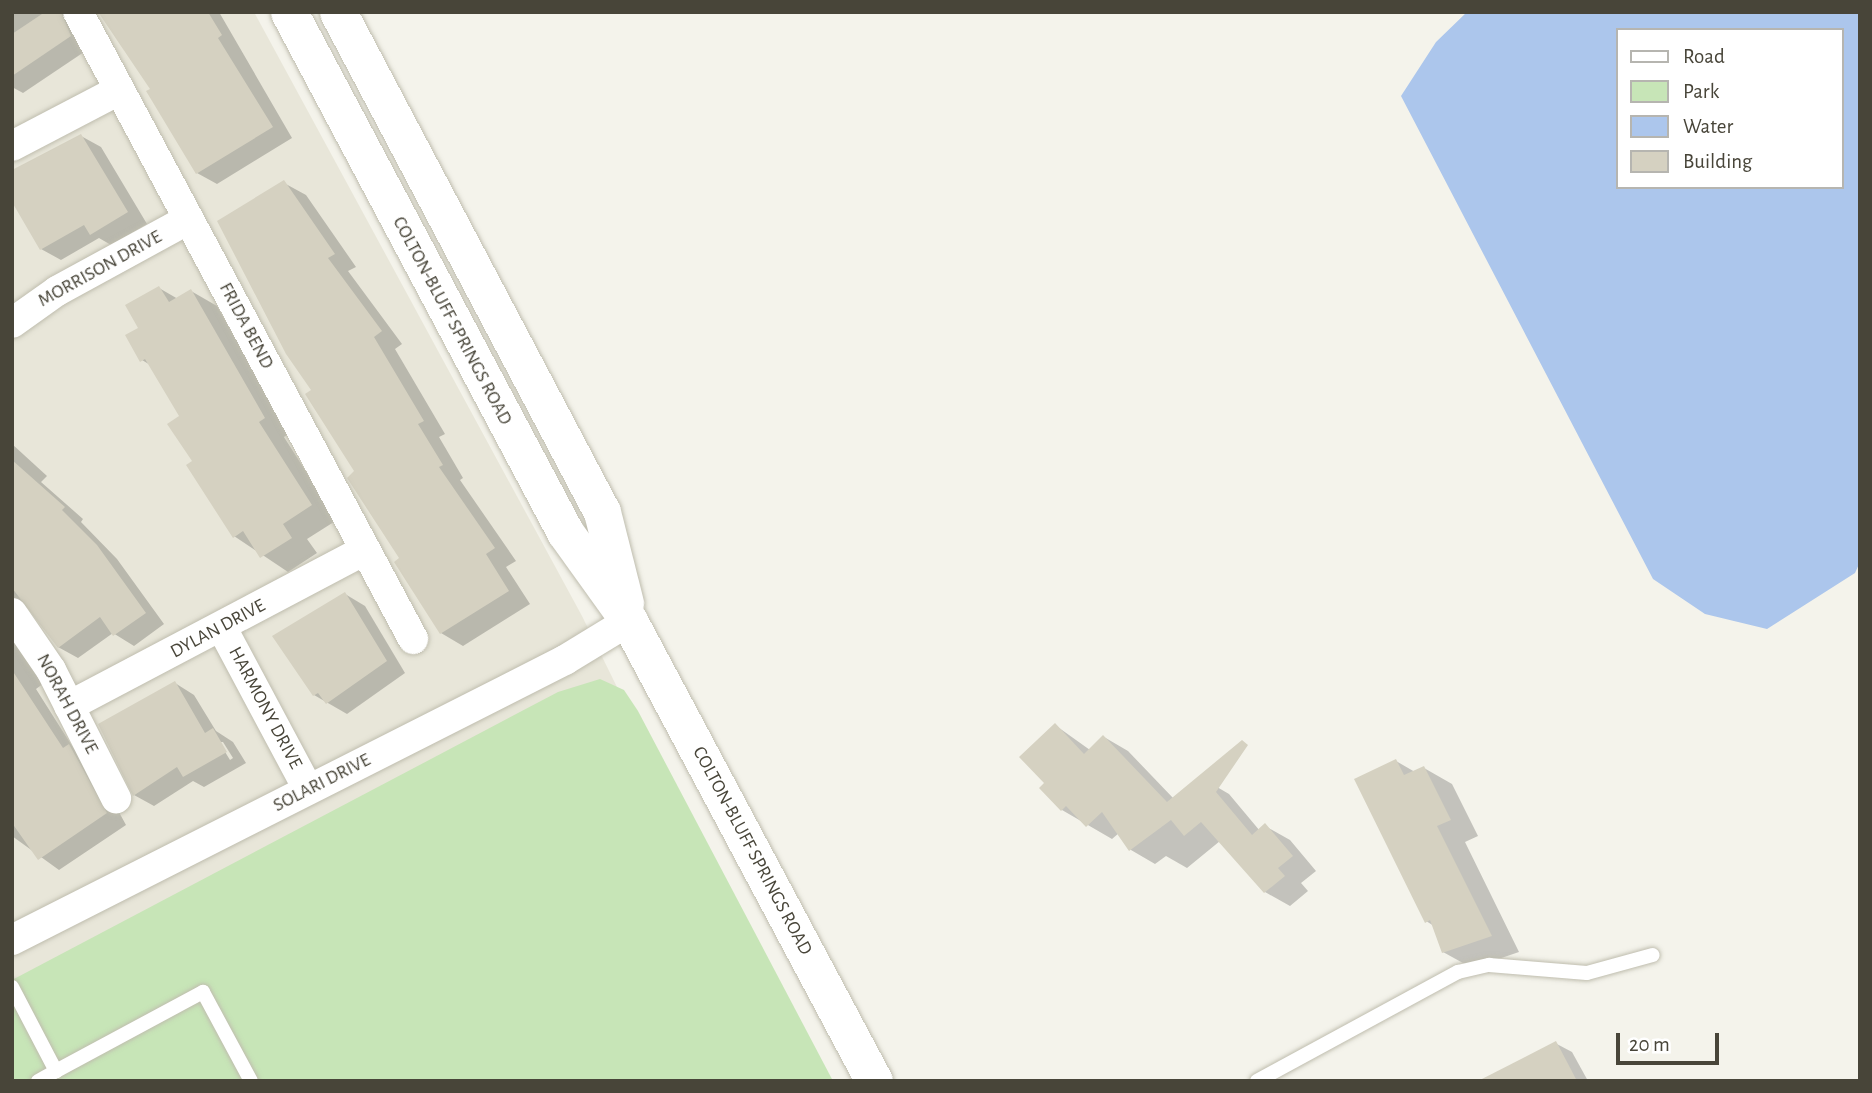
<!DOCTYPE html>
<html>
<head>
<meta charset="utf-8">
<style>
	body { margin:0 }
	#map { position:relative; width:1872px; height:1093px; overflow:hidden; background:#f4f3eb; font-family:"Alegreya Sans",sans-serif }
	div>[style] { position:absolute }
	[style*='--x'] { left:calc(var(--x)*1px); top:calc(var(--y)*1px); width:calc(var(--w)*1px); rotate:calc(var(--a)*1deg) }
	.residential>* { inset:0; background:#e8e6d9 }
	.green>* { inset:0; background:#c7e5b7 }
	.water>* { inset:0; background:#acc6ec }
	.shadow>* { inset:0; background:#0003 }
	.building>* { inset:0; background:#d5d1c1 }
	.roads { filter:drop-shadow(0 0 2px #bfbdae) drop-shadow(0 0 2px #bfbdae) }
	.service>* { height:14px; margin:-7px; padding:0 7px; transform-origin:7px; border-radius:7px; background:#fff }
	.minor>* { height:30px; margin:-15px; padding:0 15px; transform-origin:15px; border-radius:15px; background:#fff }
	.tertiary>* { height:37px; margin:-18.5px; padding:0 18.5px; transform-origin:18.5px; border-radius:18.5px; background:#fff }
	span { translate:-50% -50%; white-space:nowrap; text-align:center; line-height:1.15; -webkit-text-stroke:7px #fff; paint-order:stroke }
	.street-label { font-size:19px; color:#484539 }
	.frame { position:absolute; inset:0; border:14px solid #484539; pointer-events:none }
	.legend { position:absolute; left:1616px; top:28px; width:228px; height:161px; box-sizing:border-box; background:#fff; border:2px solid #b6b5b0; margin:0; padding:9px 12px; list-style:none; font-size:21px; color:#484539 }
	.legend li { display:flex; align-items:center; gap:14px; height:35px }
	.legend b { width:35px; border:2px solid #b6b5b0 }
	.scale { position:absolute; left:1616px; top:1033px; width:103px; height:32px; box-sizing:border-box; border:4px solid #484539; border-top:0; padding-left:9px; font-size:21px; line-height:24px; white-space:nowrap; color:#484539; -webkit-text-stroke:5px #fff; paint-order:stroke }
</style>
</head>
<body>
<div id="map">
	<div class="residential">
		<i style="clip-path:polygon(12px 12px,254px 12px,582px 616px,811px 1081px,12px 1081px)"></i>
	</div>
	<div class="green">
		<i style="clip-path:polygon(600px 679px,624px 690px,638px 711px,833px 1081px,12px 1081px,12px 980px,558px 692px)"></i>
	</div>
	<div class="water">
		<i style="clip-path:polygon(evenodd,1467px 12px,1860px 12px,1860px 562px,1855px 573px,1767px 629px,1705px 614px,1653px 579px,1401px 96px,1436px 42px,1467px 12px,1618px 30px,1842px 30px,1842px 187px,1618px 187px,1618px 30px)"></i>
	</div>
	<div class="shadow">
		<i style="clip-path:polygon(12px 12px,86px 12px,90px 48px,23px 93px,12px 87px)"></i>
		<i style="clip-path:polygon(100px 12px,219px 12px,292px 138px,217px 184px,197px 173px,152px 89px)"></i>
		<i style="clip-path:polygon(81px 136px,101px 147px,147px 224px,111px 245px,99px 238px,61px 260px,41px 249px)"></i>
		<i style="clip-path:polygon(284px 183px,306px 195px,356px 267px,348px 271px,402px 344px,395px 349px,445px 434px,439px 437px,463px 478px,460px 480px,516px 561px,506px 567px,530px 604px,463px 646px,441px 633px,314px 390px)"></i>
		<i style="clip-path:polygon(159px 288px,178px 299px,191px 291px,217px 306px,290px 433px,284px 437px,337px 520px,307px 539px,317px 553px,288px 572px,234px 536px,195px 462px,181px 417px,152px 366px,142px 360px,140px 329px)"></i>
		<i style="clip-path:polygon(12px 444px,47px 476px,41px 482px,83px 519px,81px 522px,117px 559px,164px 624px,134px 646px,113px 633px,78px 658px,58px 647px,29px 607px,16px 616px,48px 680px,36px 689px,74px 749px,89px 757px,126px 825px,59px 870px,12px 836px)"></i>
		<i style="clip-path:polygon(345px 594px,365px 606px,405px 673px,347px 714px,314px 695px)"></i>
		<i style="clip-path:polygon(evenodd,175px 683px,194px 695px,216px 731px,233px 742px,246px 763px,204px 787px,193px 781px,154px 806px,134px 795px,175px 683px,219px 742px,223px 742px,233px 758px,230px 760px,219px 742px)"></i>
		<i style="clip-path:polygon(1055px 725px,1090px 750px,1104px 737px,1128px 751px,1174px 799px,1205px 780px,1229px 794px,1260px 831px,1265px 826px,1290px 840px,1316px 871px,1301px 883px,1308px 891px,1290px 906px,1265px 892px,1220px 841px,1187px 868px,1166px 856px,1155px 864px,1131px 850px,1119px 833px,1112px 839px,1062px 810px,1047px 783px)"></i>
		<i style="clip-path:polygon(1396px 761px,1415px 772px,1424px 768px,1452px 784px,1478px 836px,1465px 842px,1519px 952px,1472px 968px,1443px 952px,1434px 926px,1426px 921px)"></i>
		<i style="clip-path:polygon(1555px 1043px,1572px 1052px,1588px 1081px,1509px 1081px)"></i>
	</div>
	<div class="building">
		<i style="clip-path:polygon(45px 12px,61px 12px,71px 36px,12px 76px,12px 34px)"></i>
		<i style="clip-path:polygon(98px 12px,208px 12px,222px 35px,218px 38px,273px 127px,196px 174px,146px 91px,150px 89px)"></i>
		<i style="clip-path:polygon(81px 134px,128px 212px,90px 235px,84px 225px,40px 250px,12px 202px,12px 170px)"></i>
		<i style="clip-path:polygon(284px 180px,335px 254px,328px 258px,382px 331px,374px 337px,424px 421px,418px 424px,443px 465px,439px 467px,495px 548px,486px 554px,509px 591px,440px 634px,394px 562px,399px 558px,347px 478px,354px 471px,305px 394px,311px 390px,286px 354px,217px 221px)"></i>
		<i style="clip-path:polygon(159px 286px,169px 302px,191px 289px,265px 418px,259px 422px,312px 505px,283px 524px,292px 538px,260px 558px,243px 531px,233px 538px,186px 465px,192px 461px,167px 424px,179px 416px,145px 359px,140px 362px,125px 335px,138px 328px,125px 305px)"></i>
		<i style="clip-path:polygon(12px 460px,65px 507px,62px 510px,97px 545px,146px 613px,113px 636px,100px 617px,58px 648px,12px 588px)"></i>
		<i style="clip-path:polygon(345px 592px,387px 661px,326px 704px,318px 693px,313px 696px,272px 636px)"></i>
		<i style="clip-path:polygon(12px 670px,63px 748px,69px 744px,107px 813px,38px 860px,12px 823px)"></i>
		<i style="clip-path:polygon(175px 681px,205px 733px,213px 728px,227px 752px,183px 777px,177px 767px,133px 796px,98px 724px)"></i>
		<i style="clip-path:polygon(1055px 723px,1084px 754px,1103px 735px,1167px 802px,1242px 740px,1248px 745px,1216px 792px,1252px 835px,1265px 823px,1293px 856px,1278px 868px,1285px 876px,1264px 893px,1201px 822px,1184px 836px,1171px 820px,1129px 851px,1102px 812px,1086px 827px,1066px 806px,1061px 811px,1039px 788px,1044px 783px,1019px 757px)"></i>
		<i style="clip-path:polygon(1396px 759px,1404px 775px,1424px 766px,1451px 820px,1437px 826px,1492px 936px,1442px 953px,1430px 920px,1425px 923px,1354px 779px)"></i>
		<i style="clip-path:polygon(1556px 1041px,1577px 1081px,1478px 1081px)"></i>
	</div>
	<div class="roads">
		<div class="service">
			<i style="--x:12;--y:987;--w:95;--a:62.4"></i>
			<i style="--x:56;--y:1071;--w:167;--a:-28.3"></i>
			<i style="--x:203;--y:992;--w:101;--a:61.7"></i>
			<i style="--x:38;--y:1081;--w:21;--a:-29"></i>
			<i style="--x:1257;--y:1081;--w:229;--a:-28.5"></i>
			<i style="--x:1458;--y:972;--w:32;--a:-13"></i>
			<i style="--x:1489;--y:965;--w:98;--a:4.7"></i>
			<i style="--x:1587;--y:973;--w:68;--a:-15.3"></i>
		</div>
		<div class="minor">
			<i style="--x:78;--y:12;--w:711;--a:61.88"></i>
			<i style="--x:12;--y:146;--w:119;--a:-27.6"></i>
			<i style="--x:12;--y:323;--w:55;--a:-35.4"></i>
			<i style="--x:57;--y:291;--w:150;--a:-28.6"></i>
			<i style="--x:12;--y:613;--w:69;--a:55.6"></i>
			<i style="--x:51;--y:670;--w:144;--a:63.1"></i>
			<i style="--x:222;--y:628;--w:183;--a:61.9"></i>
			<i style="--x:69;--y:706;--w:335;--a:-27.8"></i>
			<i style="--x:12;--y:940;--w:620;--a:-26.85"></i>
			<i style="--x:565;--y:660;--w:75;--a:-31.4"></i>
		</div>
		<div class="tertiary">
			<i style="--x:289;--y:12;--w:589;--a:62.04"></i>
			<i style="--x:565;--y:532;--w:110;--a:54.3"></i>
			<i style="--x:629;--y:621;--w:521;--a:61.96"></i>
			<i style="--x:338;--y:12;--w:565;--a:62.17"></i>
			<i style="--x:602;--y:512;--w:94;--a:75.8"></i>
		</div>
	</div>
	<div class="street-label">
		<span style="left:100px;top:269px;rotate:-29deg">MORRISON DRIVE</span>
		<span style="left:452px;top:321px;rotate:62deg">COLTON-BLUFF SPRINGS ROAD</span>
		<span style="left:246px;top:326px;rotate:62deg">FRIDA BEND</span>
		<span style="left:218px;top:629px;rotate:-28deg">DYLAN DRIVE</span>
		<span style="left:67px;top:704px;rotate:62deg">NORAH DRIVE</span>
		<span style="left:265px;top:708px;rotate:62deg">HARMONY DRIVE</span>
		<span style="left:322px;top:783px;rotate:-27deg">SOLARI DRIVE</span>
		<span style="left:752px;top:851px;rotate:62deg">COLTON-BLUFF SPRINGS ROAD</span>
	</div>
	<div class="frame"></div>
	<ul class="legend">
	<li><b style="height:9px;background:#fff"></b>Road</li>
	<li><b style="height:19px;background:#c7e5b7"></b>Park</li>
	<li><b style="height:19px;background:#acc6ec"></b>Water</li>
	<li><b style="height:19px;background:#d5d1c1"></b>Building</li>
	</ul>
	<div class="scale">20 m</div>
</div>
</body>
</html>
